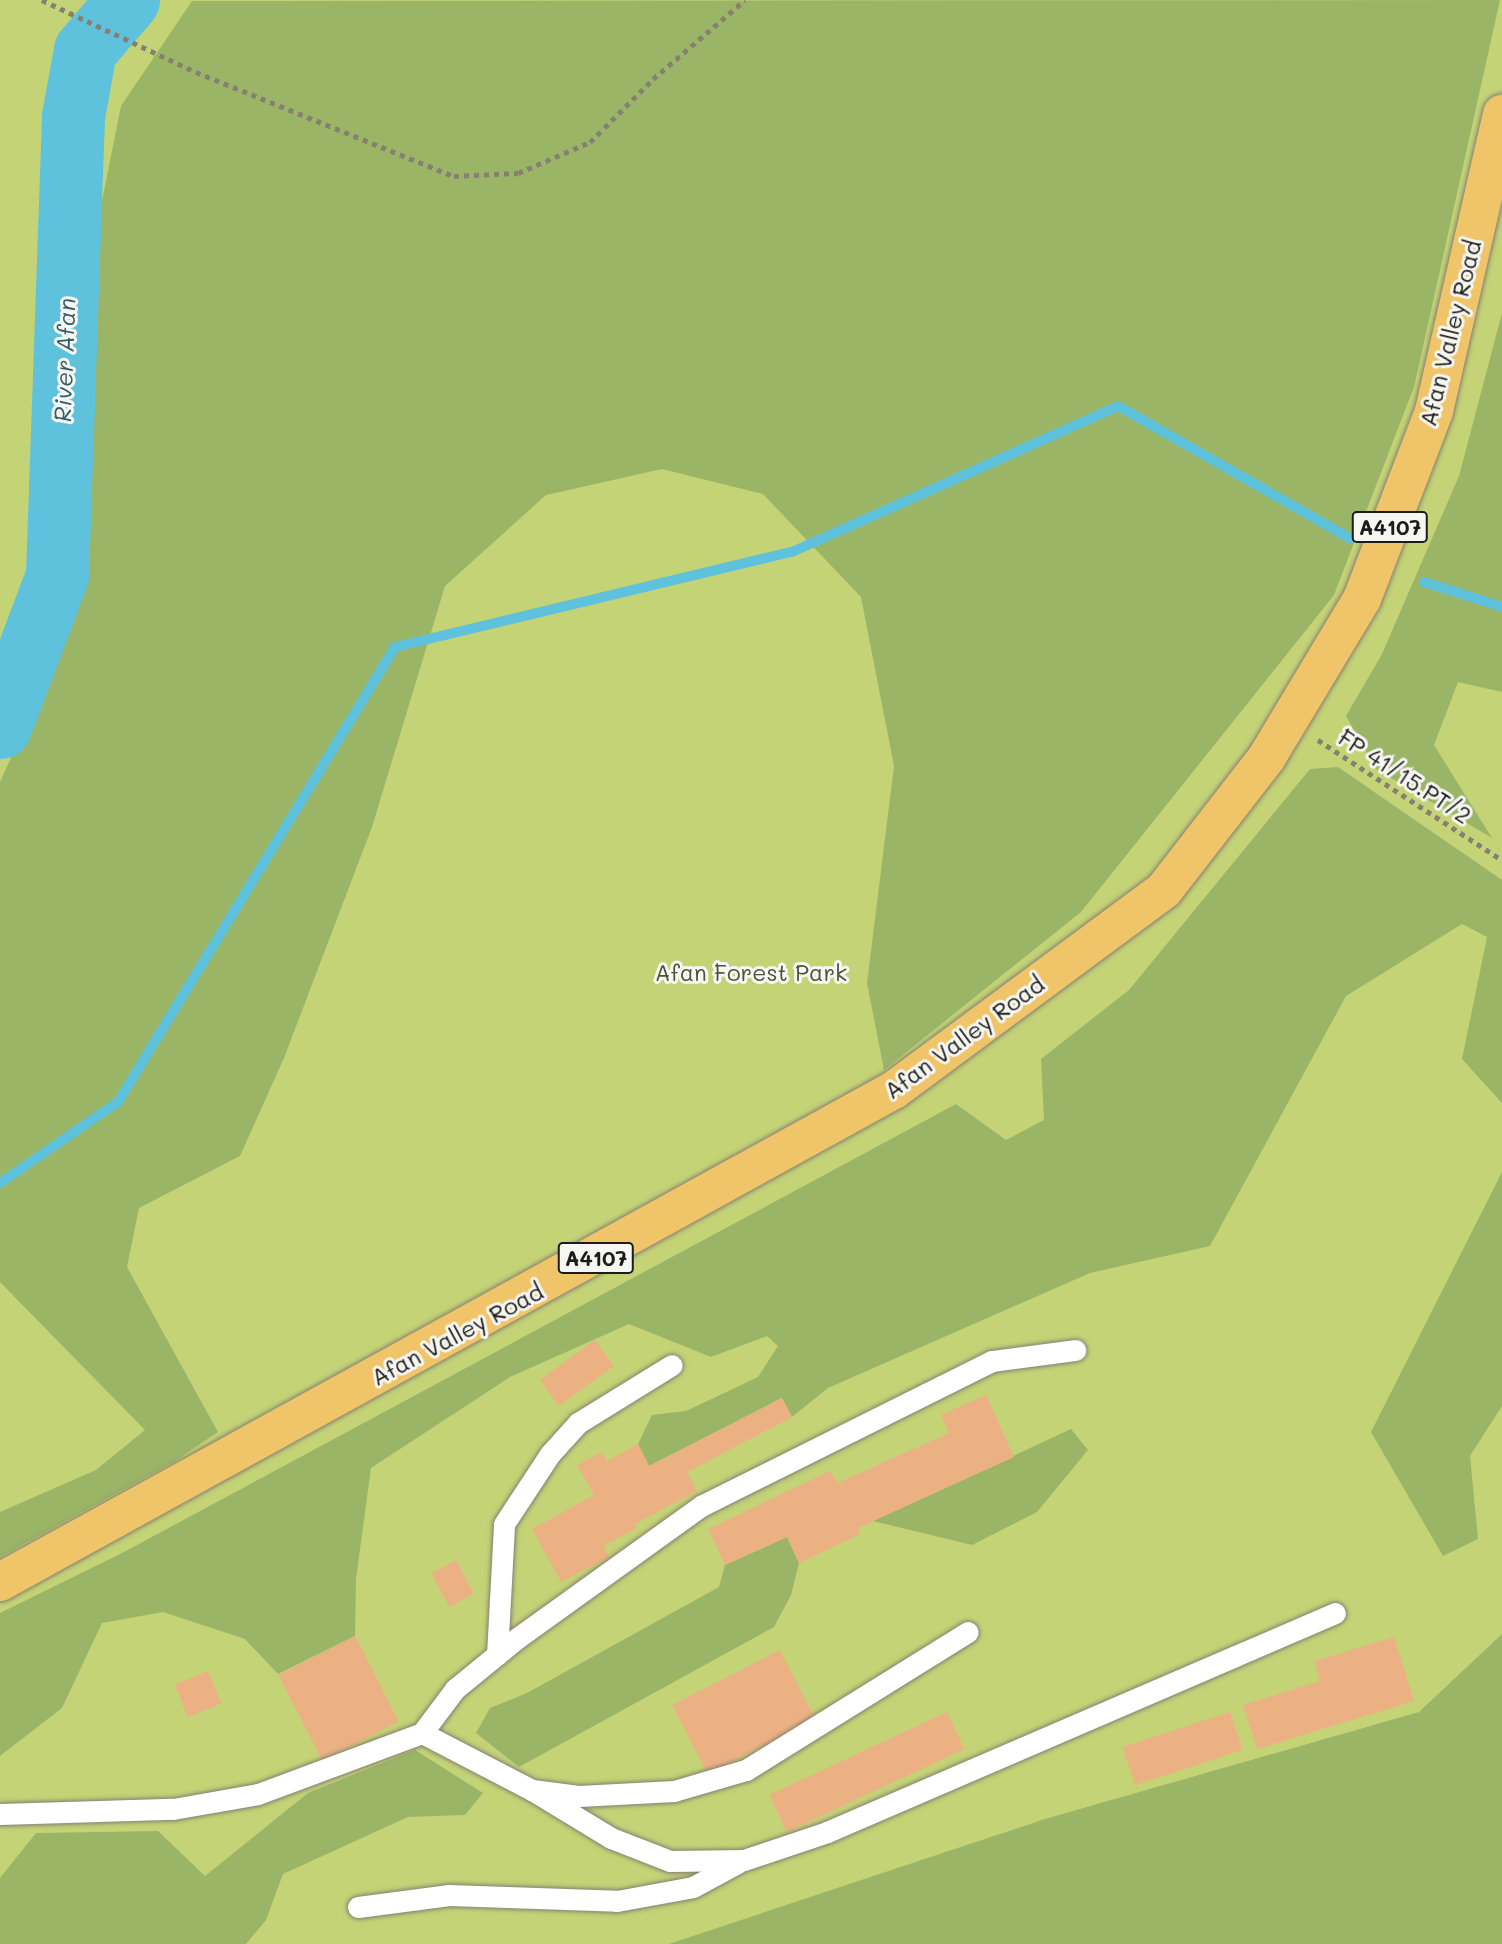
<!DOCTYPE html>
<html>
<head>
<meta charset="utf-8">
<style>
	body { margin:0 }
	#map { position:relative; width:1502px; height:1944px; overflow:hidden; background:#efe4c8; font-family:Mali,sans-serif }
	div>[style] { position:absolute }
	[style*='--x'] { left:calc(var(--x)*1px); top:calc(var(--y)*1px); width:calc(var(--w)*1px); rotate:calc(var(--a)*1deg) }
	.green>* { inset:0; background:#c4d376; transform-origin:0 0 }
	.forest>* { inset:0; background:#9bb567 }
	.stream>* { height:10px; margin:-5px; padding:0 5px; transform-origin:5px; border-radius:5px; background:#5ec2dc }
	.river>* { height:63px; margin:-31.5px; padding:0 31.5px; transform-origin:31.5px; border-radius:31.5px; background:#5ec2dc }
	.building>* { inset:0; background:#ecb183; transform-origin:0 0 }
	.path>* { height:4.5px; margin-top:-2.25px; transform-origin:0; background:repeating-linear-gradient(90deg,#868072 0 5px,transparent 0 10px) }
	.roads { filter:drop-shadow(0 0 2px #868072) drop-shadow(0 0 2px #868072) }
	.service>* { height:21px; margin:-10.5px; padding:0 10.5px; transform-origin:10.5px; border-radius:10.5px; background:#fff }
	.primary>* { height:38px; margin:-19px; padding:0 19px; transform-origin:19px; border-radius:19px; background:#f0c469 }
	span { translate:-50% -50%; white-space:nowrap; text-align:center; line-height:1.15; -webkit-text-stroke:6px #f6f6f2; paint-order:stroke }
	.shield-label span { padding:2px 5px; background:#f6f6f2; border:2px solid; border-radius:5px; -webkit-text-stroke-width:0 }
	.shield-label { font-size:21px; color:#1c1c1c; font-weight:700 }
	.street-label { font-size:23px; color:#1c1c1c }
	.park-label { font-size:23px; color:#4e5337 }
	.water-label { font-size:24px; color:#365e69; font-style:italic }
</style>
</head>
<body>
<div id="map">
	<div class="green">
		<i style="left:0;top:0;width:1502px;height:1944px"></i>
	</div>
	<div class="forest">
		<i style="clip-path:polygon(1500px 0,1414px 387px,1334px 595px,1081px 912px,884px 1070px,867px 983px,894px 766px,861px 597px,763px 494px,662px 469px,546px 495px,445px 586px,372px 827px,284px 1058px,240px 1156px,139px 1208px,127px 1267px,218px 1432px,175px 1461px,0 1557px,0 1512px,96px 1470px,145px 1430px,0 1282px,0 782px,78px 609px,76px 484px,99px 216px,121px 106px,192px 1px)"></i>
		<i style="clip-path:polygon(1502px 313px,1502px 692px,1458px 682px,1434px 745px,1492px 838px,1376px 769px,1346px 716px,1382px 654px,1459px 476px)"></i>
		<i style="clip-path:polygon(1338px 767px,1502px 880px,1502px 1103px,1462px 1059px,1487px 937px,1462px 924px,1346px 996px,1210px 1246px,1090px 1273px,828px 1388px,792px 1417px,782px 1398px,649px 1466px,638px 1444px,652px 1415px,686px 1411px,758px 1377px,778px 1346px,767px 1336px,711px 1357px,629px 1324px,510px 1377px,371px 1468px,356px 1579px,355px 1636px,278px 1674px,245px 1639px,163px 1612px,102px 1623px,62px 1708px,0 1756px,0 1613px,124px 1552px,956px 1104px,1006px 1140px,1044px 1120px,1041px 1059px,1129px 990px,1310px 769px)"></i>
		<i style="clip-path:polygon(1502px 1172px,1502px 1406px,1470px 1456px,1478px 1539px,1443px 1556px,1371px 1432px)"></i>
		<i style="clip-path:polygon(1071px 1429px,1088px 1450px,1037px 1512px,972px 1545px,873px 1521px)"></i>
		<i style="clip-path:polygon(787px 1537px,799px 1563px,791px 1595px,774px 1627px,519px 1767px,476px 1733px,490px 1708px,527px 1693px,719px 1587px,725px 1565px)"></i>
		<i style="clip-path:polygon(1502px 1634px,1502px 1944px,669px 1944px,1045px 1819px,1419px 1712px)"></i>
		<i style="clip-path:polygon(415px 1750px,483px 1793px,465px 1815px,408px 1817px,283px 1874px,266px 1920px,246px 1944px,0 1944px,0 1878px,36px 1833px,158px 1831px,205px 1876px,308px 1793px)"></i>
	</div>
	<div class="stream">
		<i style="--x:1424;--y:582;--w:82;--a:17.8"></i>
		<i style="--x:0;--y:1183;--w:143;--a:-34.5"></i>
		<i style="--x:118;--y:1102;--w:533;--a:-58.67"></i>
		<i style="--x:395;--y:647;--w:408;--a:-13.5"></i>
		<i style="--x:792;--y:552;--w:357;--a:-24.1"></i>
		<i style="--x:1118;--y:406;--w:268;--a:29.7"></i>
	</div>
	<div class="river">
		<i style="--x:0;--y:727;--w:162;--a:-69.4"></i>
		<i style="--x:57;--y:575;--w:459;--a:-88"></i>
		<i style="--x:73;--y:116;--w:67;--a:-79.7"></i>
		<i style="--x:85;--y:50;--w:66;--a:-49.3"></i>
	</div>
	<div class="building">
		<i style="left:595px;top:1340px;width:32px;height:68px;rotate:54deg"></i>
		<i style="clip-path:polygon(986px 1395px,1014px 1457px,858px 1528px,860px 1534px,799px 1563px,787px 1537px,725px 1565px,708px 1529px,830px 1471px,838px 1483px,949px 1433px,941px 1415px)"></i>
		<i style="clip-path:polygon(782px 1398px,792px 1417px,687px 1472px,697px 1491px,635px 1524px,637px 1528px,603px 1546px,609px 1557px,561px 1582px,532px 1529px,594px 1495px,577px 1465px,602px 1452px,607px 1461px,638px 1444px,649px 1466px)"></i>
		<i style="left:456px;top:1560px;width:38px;height:28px;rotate:62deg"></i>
		<i style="left:355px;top:1636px;width:96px;height:86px;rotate:63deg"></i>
		<i style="clip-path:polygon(1394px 1637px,1414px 1701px,1257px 1749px,1243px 1705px,1320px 1681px,1314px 1661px)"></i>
		<i style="left:780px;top:1650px;width:78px;height:121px;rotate:63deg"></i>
		<i style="left:208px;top:1671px;width:35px;height:36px;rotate:68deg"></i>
		<i style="left:947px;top:1712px;width:41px;height:196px;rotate:65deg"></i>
		<i style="left:1230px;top:1712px;width:40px;height:113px;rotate:72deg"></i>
	</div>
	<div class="path">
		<i style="--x:42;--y:0;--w:170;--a:25.1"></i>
		<i style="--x:196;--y:72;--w:278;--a:22"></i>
		<i style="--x:454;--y:176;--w:64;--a:-2.7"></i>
		<i style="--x:518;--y:173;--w:78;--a:-23.3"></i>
		<i style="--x:590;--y:142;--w:89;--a:-45"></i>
		<i style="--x:653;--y:79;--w:121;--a:-40.7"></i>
		<i style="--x:1318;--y:740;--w:220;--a:33.1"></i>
	</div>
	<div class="roads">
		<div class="service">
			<i style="--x:497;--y:1655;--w:131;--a:-86.9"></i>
			<i style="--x:504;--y:1524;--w:84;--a:-56.7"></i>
			<i style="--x:550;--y:1454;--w:42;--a:-47.9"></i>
			<i style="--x:578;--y:1423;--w:110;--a:-31.7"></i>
			<i style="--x:422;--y:1733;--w:124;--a:27.4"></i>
			<i style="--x:532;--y:1790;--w:47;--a:7.3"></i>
			<i style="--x:579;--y:1796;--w:95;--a:-3"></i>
			<i style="--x:674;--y:1791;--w:75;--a:-16.3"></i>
			<i style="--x:746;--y:1770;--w:261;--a:-31.9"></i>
			<i style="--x:532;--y:1790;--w:92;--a:31.3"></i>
			<i style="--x:611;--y:1838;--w:63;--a:21.3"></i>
			<i style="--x:670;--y:1861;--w:74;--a:-0.8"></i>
			<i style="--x:744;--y:1860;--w:88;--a:-18.6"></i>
			<i style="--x:827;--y:1832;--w:553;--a:-23.32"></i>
			<i style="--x:0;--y:1814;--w:173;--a:-1.7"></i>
			<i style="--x:173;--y:1809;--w:86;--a:-10"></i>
			<i style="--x:258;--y:1794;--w:175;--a:-20.4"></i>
			<i style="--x:422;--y:1733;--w:55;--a:-53.1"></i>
			<i style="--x:455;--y:1689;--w:79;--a:-39.3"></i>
			<i style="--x:516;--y:1639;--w:228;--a:-35.7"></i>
			<i style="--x:701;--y:1506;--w:325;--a:-26.5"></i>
			<i style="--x:992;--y:1361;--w:84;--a:-7.5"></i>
			<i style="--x:358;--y:1907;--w:92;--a:-7.5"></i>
			<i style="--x:449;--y:1895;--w:168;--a:2"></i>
			<i style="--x:617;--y:1901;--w:77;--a:-10.4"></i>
			<i style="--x:693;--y:1887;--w:52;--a:-28.5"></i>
		</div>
		<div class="primary">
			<i style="--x:0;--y:1582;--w:1020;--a:-28.83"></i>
			<i style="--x:894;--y:1090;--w:336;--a:-36.5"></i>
			<i style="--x:1164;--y:890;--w:168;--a:-52.2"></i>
			<i style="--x:1267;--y:757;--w:184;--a:-59"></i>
			<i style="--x:1362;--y:599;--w:201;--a:-69"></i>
			<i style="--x:1434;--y:411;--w:305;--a:-77.1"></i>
		</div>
	</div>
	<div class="shield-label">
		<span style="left:1390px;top:527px">A4107</span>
		<span style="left:596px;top:1258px">A4107</span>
	</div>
	<div class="street-label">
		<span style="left:1450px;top:333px;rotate:-76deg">Afan Valley Road</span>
		<span style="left:1405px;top:776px;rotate:33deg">FP 41/15.PT/2</span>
		<span style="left:964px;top:1037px;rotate:-36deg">Afan Valley Road</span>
		<span style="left:457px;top:1334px;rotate:-28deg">Afan Valley Road</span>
	</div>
	<div class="park-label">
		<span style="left:751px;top:972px">Afan Forest Park</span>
	</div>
	<div class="water-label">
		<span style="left:64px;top:360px;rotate:-88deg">River Afan</span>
	</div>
</div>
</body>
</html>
